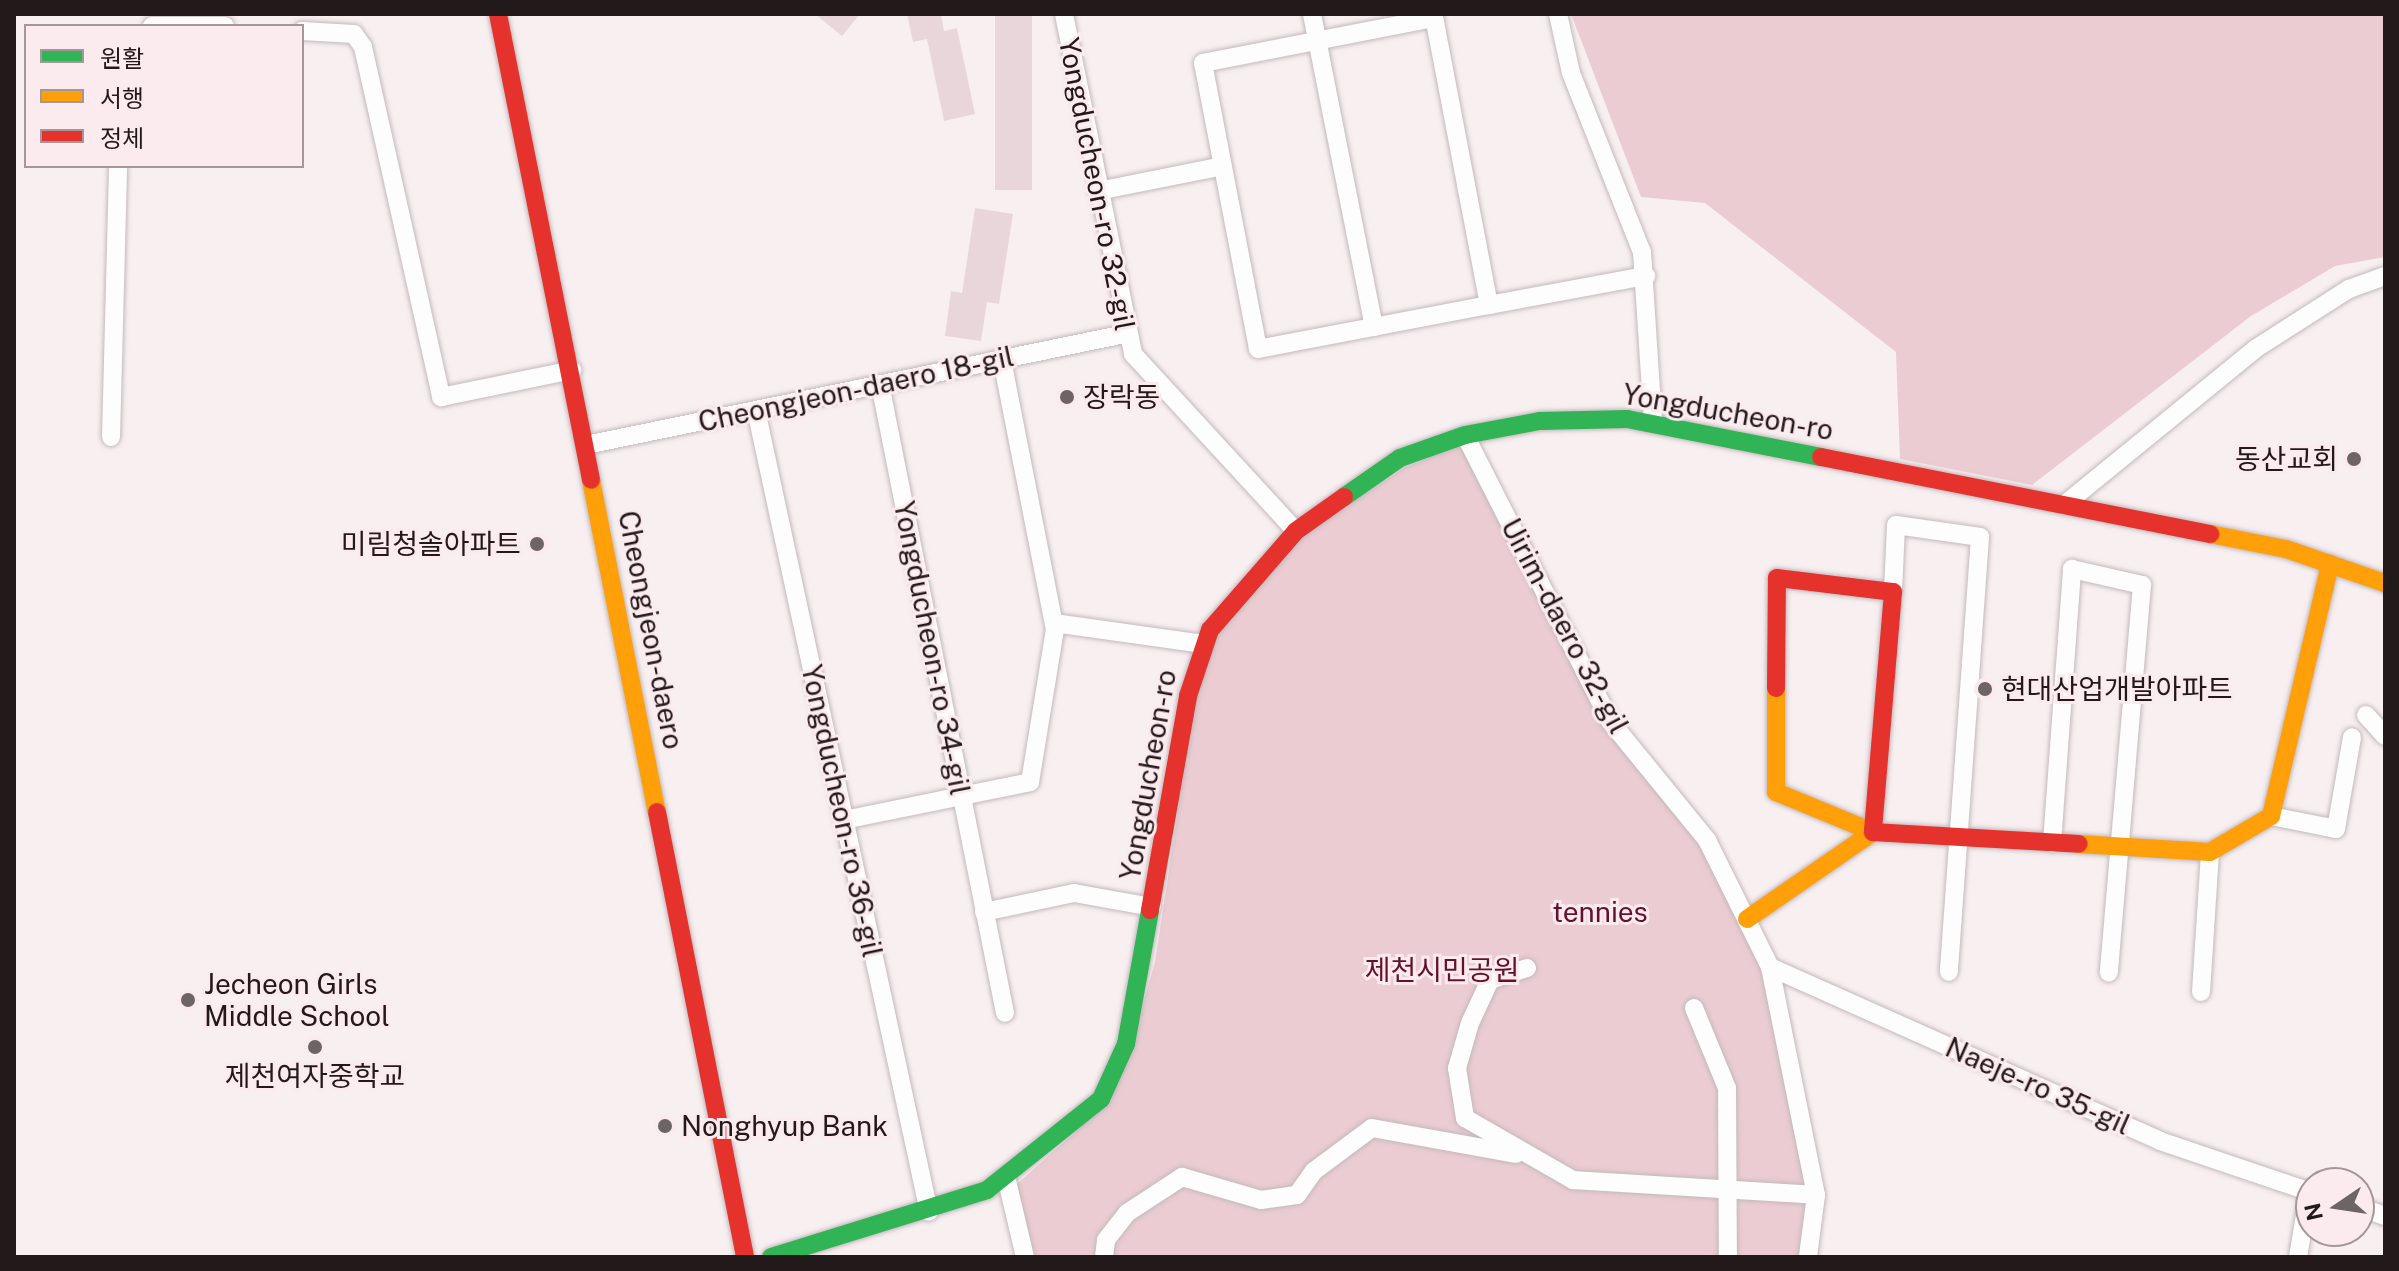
<!DOCTYPE html>
<html>
<head>
<meta charset="utf-8">
<style>
	body { margin:0 }
	#map { position:relative; width:2399px; height:1271px; overflow:hidden; background:#f8eff1; font-family:"Public Sans","Noto Sans KR",sans-serif }
	div>[style] { position:absolute }
	[style*='--x'] { left:calc(var(--x)*1px); top:calc(var(--y)*1px); width:calc(var(--w)*1px); rotate:calc(var(--a)*1deg) }
	.green>* { inset:0; background:#ebccd2 }
	.building>* { inset:0; background:#e9d6da; transform-origin:0 0 }
	.roads { filter:drop-shadow(0 0 2px #c3b9bb) drop-shadow(0 0 2px #c3b9bb) }
	.street>* { height:18px; margin:-9px; padding:0 9px; transform-origin:9px; border-radius:9px; background:#fefdfd }
	.fast>* { height:18px; margin:-9px; padding:0 9px; transform-origin:9px; border-radius:9px; background:#30b455 }
	.slow>* { height:18px; margin:-9px; padding:0 9px; transform-origin:9px; border-radius:9px; background:#ff9f0a }
	.jam>* { height:18px; margin:-9px; padding:0 9px; transform-origin:9px; border-radius:9px; background:#e5322d }
	.dots>* { width:22px; height:22px; translate:-50% -50%; box-sizing:border-box; border:4px solid #fcebee; border-radius:50% }
	span { translate:-50% -50%; white-space:nowrap; text-align:center; line-height:1.15; -webkit-text-stroke:6px #fcebee; paint-order:stroke }
	.street-label { font-size:28px; color:#22191a }
	.poi-label { font-size:28px; color:#22191a }
	.left { translate:0 -50%; text-align:left }
	.right { translate:-100% -50%; text-align:right }
	.park-label { font-size:28px; color:#65102e }
	.frame { position:absolute; inset:0; border:16px solid #22191a; pointer-events:none }
	.legend { position:absolute; left:24px; top:24px; width:280px; height:144px; box-sizing:border-box; background:#fcebee; border:2px solid #a59799; margin:0; padding:10px 14px; list-style:none; font-size:24px; color:#22191a }
	.legend li { display:flex; align-items:center; gap:16px; height:40px }
	.legend b { width:40px; border:2px solid #a59799 }
	.north { position:absolute; left:2295px; top:1167px; width:80px; height:80px; box-sizing:border-box; background:#fcebee; border:2px solid #a59799; border-radius:50%; rotate:257deg; font-size:22px; font-weight:700; line-height:32px; text-align:center; color:#22191a }
	.north::after { content:''; display:block; margin:auto; width:28px; height:36px; background:#6d6465; clip-path:polygon(50% 0,100% 100%,50% 72%,0 100%) }
</style>
</head>
<body>
<div id="map">
	<div class="green">
		<i style="clip-path:polygon(1571px 14px,2385px 14px,2385px 257px,2335px 266px,2251px 316px,2032px 485px,1900px 459px,1896px 352px,1705px 203px,1641px 197px)"></i>
		<i style="clip-path:polygon(1464px 444px,1610px 720px,1707px 840px,1770px 967px,1808px 1195px,1798px 1257px,1034px 1257px,1017px 1184px,1080px 1128px,1135px 1033px,1155px 962px,1195px 700px,1217px 634px,1303px 536px,1404px 468px)"></i>
	</div>
	<div class="building">
		<i style="clip-path:polygon(815px 14px,860px 14px,842px 36px)"></i>
		<i style="clip-path:polygon(907px 14px,941px 14px,944px 31px,957px 28px,975px 114px,944px 121px,927px 39px,913px 42px)"></i>
		<i style="left:995px;top:14px;width:37px;height:176px"></i>
		<i style="clip-path:polygon(975px 208px,1013px 214px,999px 304px,987px 302px,981px 341px,945px 336px,951px 291px,962px 293px)"></i>
	</div>
	<div class="roads">
		<div class="street">
			<i style="--x:1064;--y:14;--w:347;--a:78.5"></i>
			<i style="--x:1133;--y:354;--w:241;--a:47.4"></i>
			<i style="--x:1312;--y:14;--w:319;--a:78.8"></i>
			<i style="--x:1558;--y:14;--w:60;--a:77.6"></i>
			<i style="--x:1571;--y:73;--w:193;--a:68.4"></i>
			<i style="--x:1642;--y:252;--w:171;--a:86.3"></i>
			<i style="--x:152;--y:26;--w:73;--a:0"></i>
			<i style="--x:302;--y:31;--w:52;--a:3.3"></i>
			<i style="--x:354;--y:34;--w:16;--a:55"></i>
			<i style="--x:363;--y:47;--w:359;--a:77.4"></i>
			<i style="--x:441;--y:397;--w:134;--a:-11.6"></i>
			<i style="--x:1098;--y:191;--w:127;--a:-11.3"></i>
			<i style="--x:1489;--y:305;--w:292;--a:-100.8"></i>
			<i style="--x:1434;--y:18;--w:235;--a:169"></i>
			<i style="--x:1203;--y:63;--w:291;--a:79.1"></i>
			<i style="--x:1258;--y:349;--w:235;--a:-10.8"></i>
			<i style="--x:1489;--y:305;--w:160;--a:-10.5"></i>
			<i style="--x:880;--y:384;--w:641;--a:78.76"></i>
			<i style="--x:756;--y:410;--w:820;--a:77.83"></i>
			<i style="--x:1465;--y:435;--w:321;--a:63.1"></i>
			<i style="--x:1610;--y:721;--w:154;--a:50.8"></i>
			<i style="--x:1707;--y:840;--w:142;--a:63.6"></i>
			<i style="--x:1770;--y:967;--w:233;--a:78.6"></i>
			<i style="--x:1816;--y:1195;--w:63;--a:97.4"></i>
			<i style="--x:111;--y:437;--w:271;--a:-88.5"></i>
			<i style="--x:586;--y:445;--w:550;--a:-11.64"></i>
			<i style="--x:2064;--y:505;--w:247;--a:-39.2"></i>
			<i style="--x:2255;--y:349;--w:112;--a:-32.6"></i>
			<i style="--x:2349;--y:289;--w:38;--a:-20"></i>
			<i style="--x:1893;--y:592;--w:67;--a:-87.4"></i>
			<i style="--x:1896;--y:525;--w:85;--a:8.1"></i>
			<i style="--x:1980;--y:537;--w:436;--a:94.1"></i>
			<i style="--x:1054;--y:623;--w:151;--a:8"></i>
			<i style="--x:2366;--y:715;--w:28;--a:48"></i>
			<i style="--x:2271;--y:816;--w:66;--a:11.3"></i>
			<i style="--x:2336;--y:829;--w:93;--a:-80.1"></i>
			<i style="--x:844;--y:820;--w:190;--a:-11.5"></i>
			<i style="--x:1030;--y:782;--w:154;--a:-80.7"></i>
			<i style="--x:1055;--y:630;--w:276;--a:-101.1"></i>
			<i style="--x:2052;--y:843;--w:275;--a:-85.8"></i>
			<i style="--x:2072;--y:569;--w:72;--a:12.9"></i>
			<i style="--x:2142;--y:585;--w:389;--a:94.9"></i>
			<i style="--x:984;--y:912;--w:92;--a:-11.9"></i>
			<i style="--x:1074;--y:893;--w:79;--a:10.2"></i>
			<i style="--x:1770;--y:967;--w:427;--a:24"></i>
			<i style="--x:2160;--y:1141;--w:159;--a:18.7"></i>
			<i style="--x:1527;--y:968;--w:39;--a:162"></i>
			<i style="--x:1490;--y:980;--w:47;--a:114.9"></i>
			<i style="--x:1470;--y:1023;--w:47;--a:106.1"></i>
			<i style="--x:1457;--y:1068;--w:51;--a:80.9"></i>
			<i style="--x:1465;--y:1118;--w:125;--a:29.9"></i>
			<i style="--x:1573;--y:1180;--w:243;--a:3.5"></i>
			<i style="--x:2201;--y:992;--w:140;--a:-86.3"></i>
			<i style="--x:1694;--y:1008;--w:87;--a:67.6"></i>
			<i style="--x:1727;--y:1088;--w:169;--a:89.7"></i>
			<i style="--x:1007;--y:1181;--w:78;--a:76.7"></i>
			<i style="--x:2359;--y:1207;--w:28;--a:19"></i>
			<i style="--x:1104;--y:1257;--w:17;--a:-83"></i>
			<i style="--x:1106;--y:1240;--w:34;--a:-52"></i>
			<i style="--x:1127;--y:1213;--w:66;--a:-33.2"></i>
			<i style="--x:1182;--y:1177;--w:82;--a:16.2"></i>
			<i style="--x:1261;--y:1200;--w:36;--a:-8"></i>
			<i style="--x:1297;--y:1195;--w:29;--a:-55"></i>
			<i style="--x:1314;--y:1171;--w:72;--a:-36.6"></i>
			<i style="--x:1372;--y:1128;--w:146;--a:10.2"></i>
			<i style="--x:2298;--y:1257;--w:67;--a:-80.5"></i>
		</div>
		<div class="fast">
			<i style="--x:1344;--y:497;--w:68;--a:-34.9"></i>
			<i style="--x:1400;--y:458;--w:69;--a:-19.5"></i>
			<i style="--x:1465;--y:435;--w:76;--a:-10.6"></i>
			<i style="--x:1540;--y:421;--w:87;--a:-1.3"></i>
			<i style="--x:1627;--y:419;--w:198;--a:11.1"></i>
			<i style="--x:771;--y:1257;--w:226;--a:-17.2"></i>
			<i style="--x:987;--y:1190;--w:146;--a:-38.6"></i>
			<i style="--x:1101;--y:1099;--w:60;--a:-65.6"></i>
			<i style="--x:1126;--y:1044;--w:136;--a:-79.8"></i>
		</div>
		<div class="slow">
			<i style="--x:591;--y:480;--w:338;--a:78.8"></i>
			<i style="--x:2210;--y:534;--w:77;--a:11.2"></i>
			<i style="--x:2286;--y:549;--w:105;--a:19"></i>
			<i style="--x:2079;--y:844;--w:131;--a:3.5"></i>
			<i style="--x:2210;--y:852;--w:71;--a:-30.5"></i>
			<i style="--x:2271;--y:816;--w:259;--a:-76.8"></i>
			<i style="--x:1747;--y:919;--w:153;--a:-34.6"></i>
			<i style="--x:1873;--y:832;--w:105;--a:-157.6"></i>
			<i style="--x:1776;--y:792;--w:104;--a:-90"></i>
		</div>
		<div class="jam">
			<i style="--x:498;--y:14;--w:475;--a:78.7"></i>
			<i style="--x:1821;--y:457;--w:397;--a:11.2"></i>
			<i style="--x:1776;--y:688;--w:110;--a:-89.5"></i>
			<i style="--x:1777;--y:578;--w:117;--a:6.9"></i>
			<i style="--x:1893;--y:592;--w:241;--a:94.8"></i>
			<i style="--x:1873;--y:832;--w:206;--a:3.3"></i>
			<i style="--x:657;--y:812;--w:454;--a:78.8"></i>
			<i style="--x:1150;--y:910;--w:217;--a:-79.9"></i>
			<i style="--x:1188;--y:696;--w:70;--a:-71.6"></i>
			<i style="--x:1210;--y:630;--w:131;--a:-49"></i>
			<i style="--x:1296;--y:531;--w:59;--a:-35.3"></i>
		</div>
	</div>
	<div class="dots">
		<i style="left:1067px;top:397px;background:#6d6465"></i>
		<i style="left:2354px;top:459px;background:#6d6465"></i>
		<i style="left:537px;top:544px;background:#6d6465"></i>
		<i style="left:1985px;top:689px;background:#6d6465"></i>
		<i style="left:188px;top:1000px;background:#6d6465"></i>
		<i style="left:315px;top:1047px;background:#6d6465"></i>
		<i style="left:665px;top:1126px;background:#6d6465"></i>
	</div>
	<div class="street-label">
		<span style="left:1097px;top:184px;rotate:79deg">Yongducheon-ro 32-gil</span>
		<span style="left:856px;top:389px;rotate:-12deg">Cheongjeon-daero 18-gil</span>
		<span style="left:1728px;top:412px;rotate:10deg">Yongducheon-ro</span>
		<span style="left:1565px;top:626px;rotate:62deg">Uirim-daero 32-gil</span>
		<span style="left:651px;top:630px;rotate:79deg">Cheongjeon-daero</span>
		<span style="left:932px;top:648px;rotate:79deg">Yongducheon-ro 34-gil</span>
		<span style="left:1148px;top:775px;rotate:-80deg">Yongducheon-ro</span>
		<span style="left:842px;top:811px;rotate:78deg">Yongducheon-ro 36-gil</span>
		<span style="left:2038px;top:1086px;rotate:24deg">Naeje-ro 35-gil</span>
	</div>
	<div class="poi-label">
		<span class="left" style="left:1083px;top:397px">장락동</span>
		<span class="right" style="left:2338px;top:459px">동산교회</span>
		<span class="right" style="left:521px;top:544px">미림청솔아파트</span>
		<span class="left" style="left:2001px;top:689px">현대산업개발아파트</span>
		<span class="left" style="left:204px;top:1000px">Jecheon Girls<br>Middle School</span>
		<span style="left:315px;top:1076px">제천여자중학교</span>
		<span class="left" style="left:681px;top:1126px">Nonghyup Bank</span>
	</div>
	<div class="park-label">
		<span style="left:1600px;top:912px">tennies</span>
		<span style="left:1442px;top:970px">제천시민공원</span>
	</div>
	<div class="frame"></div>
	<ul class="legend">
	<li><b style="height:10px;background:#30b455"></b>원활</li>
	<li><b style="height:10px;background:#ff9f0a"></b>서행</li>
	<li><b style="height:10px;background:#e5322d"></b>정체</li>
	</ul>
	<div class="north">N</div>
</div>
</body>
</html>
